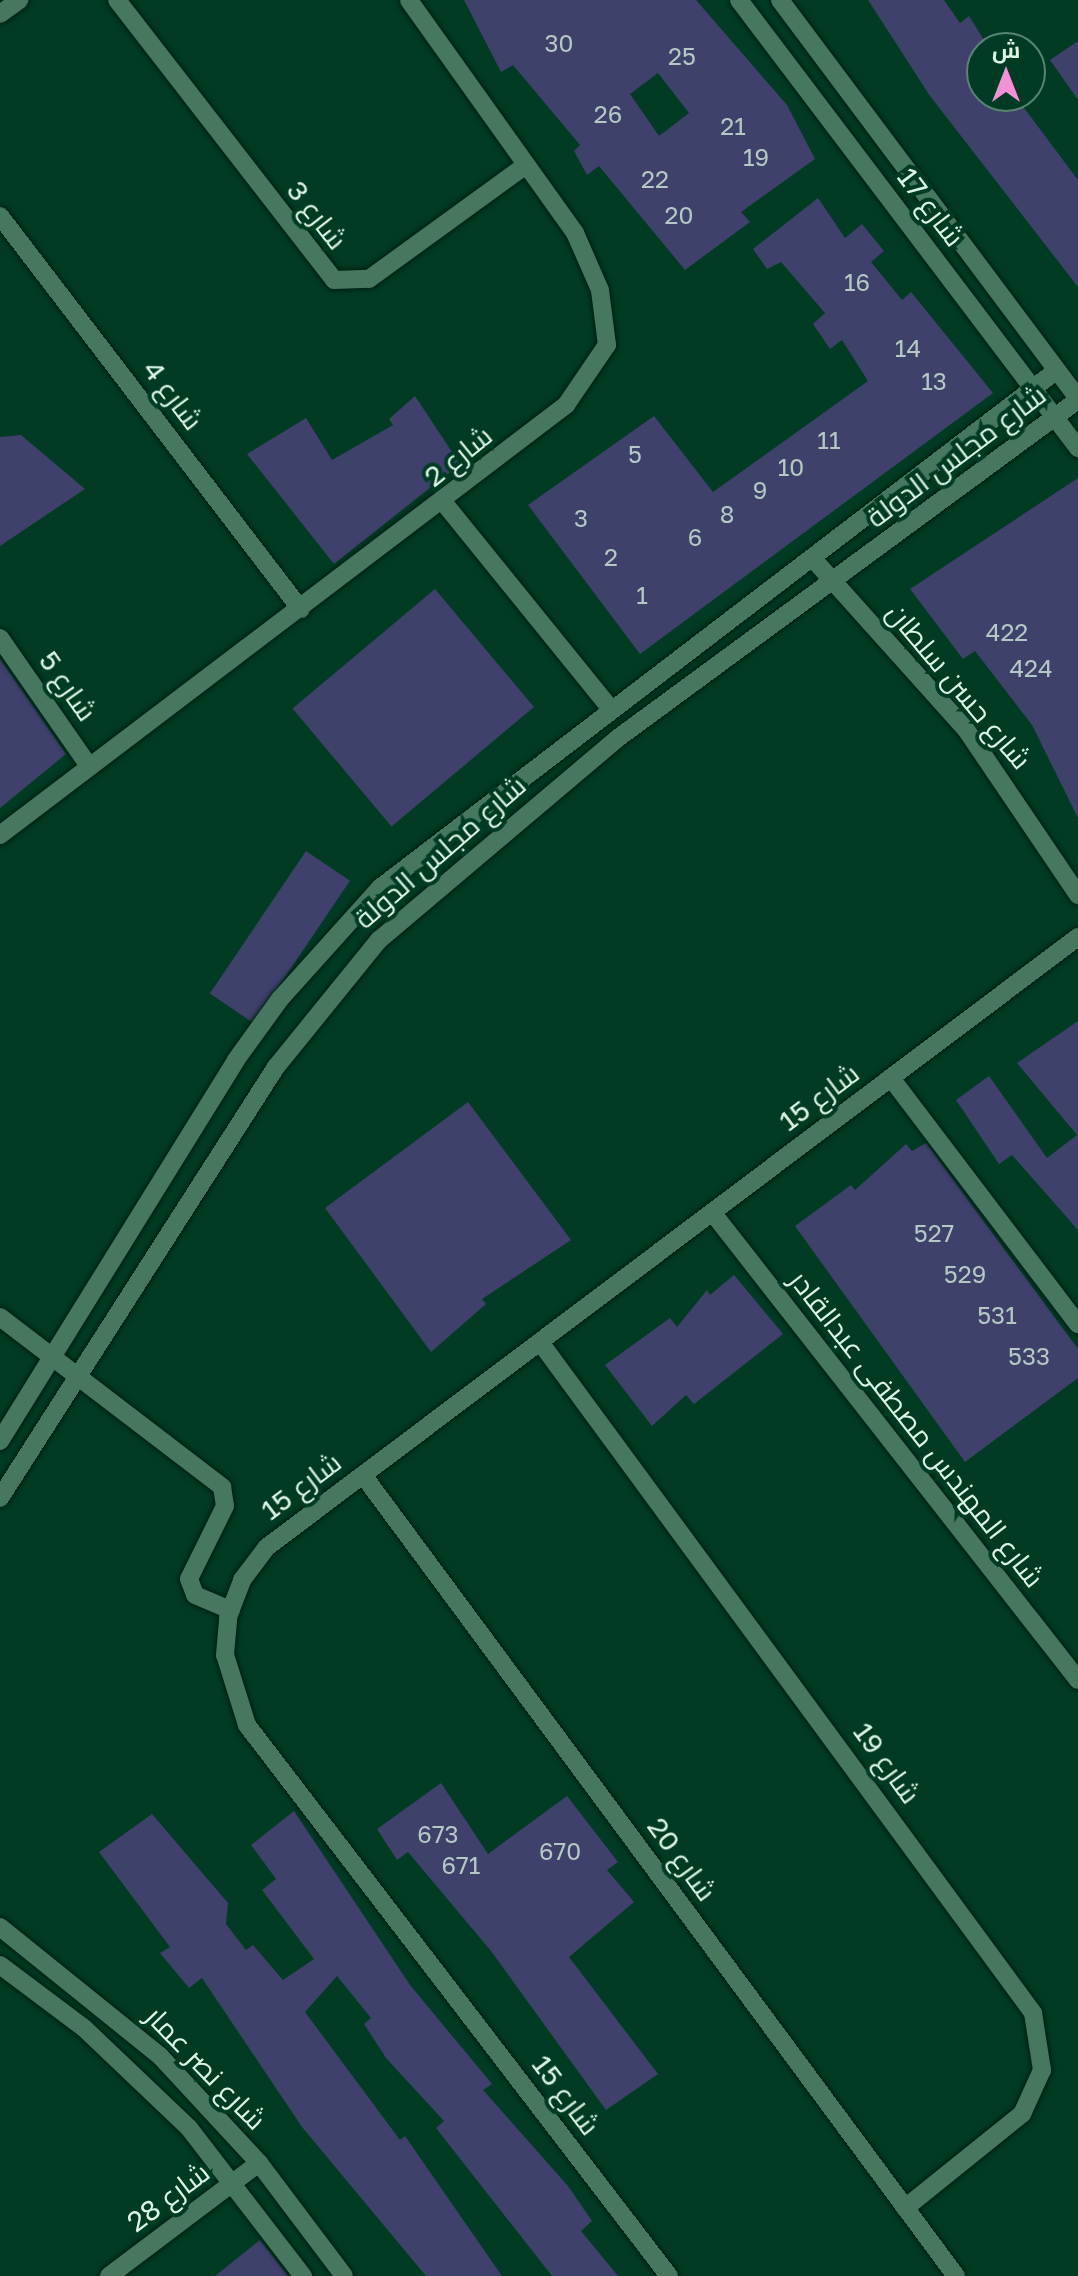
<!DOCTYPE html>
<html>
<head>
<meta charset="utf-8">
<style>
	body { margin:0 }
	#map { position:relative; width:1078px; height:2276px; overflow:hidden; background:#013b24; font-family:"Golos Text",Cairo,sans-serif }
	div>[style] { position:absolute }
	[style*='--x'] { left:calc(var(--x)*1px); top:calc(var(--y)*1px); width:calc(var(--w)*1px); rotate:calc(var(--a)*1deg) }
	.building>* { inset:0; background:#3e416a; transform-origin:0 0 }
	.roads { filter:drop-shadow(0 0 2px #031e12) drop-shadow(0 0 2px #031e12) }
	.street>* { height:18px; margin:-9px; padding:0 9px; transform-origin:9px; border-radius:9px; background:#45785e }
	span { translate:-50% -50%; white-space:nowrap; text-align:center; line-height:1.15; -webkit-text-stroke:8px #013b24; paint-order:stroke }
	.number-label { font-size:24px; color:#b4c9c7 }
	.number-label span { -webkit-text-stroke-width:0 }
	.street-label { font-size:28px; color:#dbf6e6 }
	.north { position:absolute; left:966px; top:32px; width:80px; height:80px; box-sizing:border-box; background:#013b24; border:2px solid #588672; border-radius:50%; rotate:0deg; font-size:22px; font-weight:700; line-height:32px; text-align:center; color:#dbf6e6 }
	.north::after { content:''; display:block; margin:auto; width:28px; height:36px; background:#f491d4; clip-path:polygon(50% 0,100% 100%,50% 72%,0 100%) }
</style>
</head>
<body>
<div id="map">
	<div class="building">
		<i style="clip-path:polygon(evenodd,464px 0,696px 0,787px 105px,815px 159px,741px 212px,750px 222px,685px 270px,599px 166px,587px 175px,574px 151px,580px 145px,513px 65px,501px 72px,464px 0,658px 73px,689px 113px,659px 136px,630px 94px,658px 73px)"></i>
		<i style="clip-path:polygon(868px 0,944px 0,960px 23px,969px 16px,989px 48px,982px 48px,982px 96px,1015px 96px,1078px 180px,1078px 287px,930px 96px)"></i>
		<i style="clip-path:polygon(1078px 41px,1078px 100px,1050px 60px)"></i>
		<i style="clip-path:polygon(818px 198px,845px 238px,862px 224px,884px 251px,871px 262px,902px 300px,911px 292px,993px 393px,640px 654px,528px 505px,654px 416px,713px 492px,868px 381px,842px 340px,830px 349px,813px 324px,825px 313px,781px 262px,767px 269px,753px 249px)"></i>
		<i style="clip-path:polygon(415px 396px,460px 464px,334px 564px,247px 454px,306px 418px,332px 460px,393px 425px,389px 419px)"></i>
		<i style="clip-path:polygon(21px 435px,85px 489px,0 546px,0 437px)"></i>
		<i style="clip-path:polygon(1078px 478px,1078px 818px,1032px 725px,975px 651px,963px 659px,910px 589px)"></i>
		<i style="left:435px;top:589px;width:154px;height:186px;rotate:50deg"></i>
		<i style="clip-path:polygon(0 659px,66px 754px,0 808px)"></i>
		<i style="left:306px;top:851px;width:53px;height:172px;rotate:34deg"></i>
		<i style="clip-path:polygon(1078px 1021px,1078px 1230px,1012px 1155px,999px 1164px,956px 1100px,989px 1076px,1047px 1158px,1077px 1135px,1017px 1063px)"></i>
		<i style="clip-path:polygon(468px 1102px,571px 1240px,482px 1299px,486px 1304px,431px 1352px,325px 1208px)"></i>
		<i style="clip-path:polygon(926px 1143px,1078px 1349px,1078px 1378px,965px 1462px,795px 1226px,851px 1185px,855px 1190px,906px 1144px,912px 1151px)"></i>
		<i style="clip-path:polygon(734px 1275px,783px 1334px,694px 1404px,686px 1395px,652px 1426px,605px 1365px,670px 1318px,677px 1327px,707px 1290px,710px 1295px)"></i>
		<i style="clip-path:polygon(441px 1783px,488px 1854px,567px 1796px,618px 1862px,607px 1870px,634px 1902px,569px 1957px,658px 2074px,606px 2110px,491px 1951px,408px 1852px,397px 1860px,377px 1829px)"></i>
		<i style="clip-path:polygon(294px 1811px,410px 1985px,492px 2084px,483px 2090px,568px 2186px,592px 2221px,581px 2231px,618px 2276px,552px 2276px,436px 2128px,444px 2121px,386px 2058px,364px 2024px,371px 2018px,337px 1976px,305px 2012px,400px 2140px,405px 2136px,502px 2276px,426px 2276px,302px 2127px,202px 1978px,189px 1988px,160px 1953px,170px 1947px,99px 1852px,152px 1814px,228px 1903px,226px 1924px,246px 1950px,253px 1945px,283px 1980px,314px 1959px,262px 1890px,276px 1879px,251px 1845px)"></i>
		<i style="clip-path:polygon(260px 2240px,288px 2276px,215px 2276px)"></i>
	</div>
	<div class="roads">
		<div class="street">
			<i style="--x:117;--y:0;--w:354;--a:52.2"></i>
			<i style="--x:334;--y:280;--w:35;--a:-2"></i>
			<i style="--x:369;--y:279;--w:194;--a:-36"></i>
			<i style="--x:739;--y:0;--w:562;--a:52.89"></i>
			<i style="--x:780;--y:0;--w:498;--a:53.2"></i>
			<i style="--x:0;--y:14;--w:24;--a:-36"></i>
			<i style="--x:0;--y:216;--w:495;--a:52.6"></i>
			<i style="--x:444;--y:503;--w:262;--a:51"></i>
			<i style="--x:814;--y:560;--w:226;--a:48.1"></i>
			<i style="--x:965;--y:728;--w:202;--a:55.9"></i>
			<i style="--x:0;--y:638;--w:156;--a:55.2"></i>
			<i style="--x:0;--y:835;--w:711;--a:-37.22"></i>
			<i style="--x:566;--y:405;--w:73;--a:-55.7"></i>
			<i style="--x:607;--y:345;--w:55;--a:-97.3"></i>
			<i style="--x:600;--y:290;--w:62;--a:-113.7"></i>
			<i style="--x:575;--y:233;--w:286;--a:-125.5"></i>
			<i style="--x:891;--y:1078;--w:309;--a:52.8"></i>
			<i style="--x:712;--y:1212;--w:594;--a:51.97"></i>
			<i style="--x:0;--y:1317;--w:280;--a:37.4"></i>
			<i style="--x:222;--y:1487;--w:19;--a:81"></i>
			<i style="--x:225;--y:1506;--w:81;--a:116.3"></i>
			<i style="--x:189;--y:1579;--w:17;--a:69"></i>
			<i style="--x:195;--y:1595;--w:39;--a:23"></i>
			<i style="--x:540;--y:1342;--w:833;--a:53.69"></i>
			<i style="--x:1033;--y:2013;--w:58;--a:81"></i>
			<i style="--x:1042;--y:2070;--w:48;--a:114.4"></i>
			<i style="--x:1022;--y:2114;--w:150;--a:141.2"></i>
			<i style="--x:0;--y:1441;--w:448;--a:-58.2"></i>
			<i style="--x:236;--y:1060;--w:75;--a:-54.2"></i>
			<i style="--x:280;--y:999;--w:151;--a:-48"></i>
			<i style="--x:381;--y:887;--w:850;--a:-37.4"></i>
			<i style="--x:363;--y:1475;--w:997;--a:53.49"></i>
			<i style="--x:0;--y:1498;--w:512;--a:-57.37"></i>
			<i style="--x:276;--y:1067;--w:164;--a:-51"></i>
			<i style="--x:379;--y:940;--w:313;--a:-40.2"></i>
			<i style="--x:618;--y:738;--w:571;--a:-36.31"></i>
			<i style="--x:0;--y:1927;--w:206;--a:38.9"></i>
			<i style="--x:160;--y:2056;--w:146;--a:47.2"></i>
			<i style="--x:259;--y:2163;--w:141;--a:53"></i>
			<i style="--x:0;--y:1965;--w:105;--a:36.9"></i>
			<i style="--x:84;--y:2028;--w:145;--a:43.6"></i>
			<i style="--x:189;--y:2128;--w:187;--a:52.4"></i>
			<i style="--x:109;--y:2276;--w:188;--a:-37"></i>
			<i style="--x:669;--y:2276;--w:694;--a:-127.45"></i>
			<i style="--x:247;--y:1725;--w:73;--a:-107.4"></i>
			<i style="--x:225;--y:1655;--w:38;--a:-85"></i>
			<i style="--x:228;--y:1617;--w:40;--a:-69"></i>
			<i style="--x:242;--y:1580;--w:41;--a:-52.9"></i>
			<i style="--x:267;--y:1547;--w:1015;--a:-36.95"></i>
		</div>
	</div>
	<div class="number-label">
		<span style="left:559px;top:43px">30</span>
		<span style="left:682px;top:56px">25</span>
		<span style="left:608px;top:114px">26</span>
		<span style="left:733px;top:126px">21</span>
		<span style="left:756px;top:157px">19</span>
		<span style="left:655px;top:179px">22</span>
		<span style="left:679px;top:215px">20</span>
		<span style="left:857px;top:282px">16</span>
		<span style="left:908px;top:348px">14</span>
		<span style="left:934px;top:381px">13</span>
		<span style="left:829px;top:440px">11</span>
		<span style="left:635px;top:454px">5</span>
		<span style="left:791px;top:467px">10</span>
		<span style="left:760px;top:490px">9</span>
		<span style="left:727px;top:514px">8</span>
		<span style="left:581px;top:518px">3</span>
		<span style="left:695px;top:537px">6</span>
		<span style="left:611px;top:557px">2</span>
		<span style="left:642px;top:595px">1</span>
		<span style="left:1007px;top:632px">422</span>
		<span style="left:1031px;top:668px">424</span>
		<span style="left:934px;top:1233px">527</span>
		<span style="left:965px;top:1274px">529</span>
		<span style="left:997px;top:1315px">531</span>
		<span style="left:1029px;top:1356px">533</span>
		<span style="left:438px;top:1834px">673</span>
		<span style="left:560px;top:1851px">670</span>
		<span style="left:461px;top:1865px">671</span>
	</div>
	<div class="street-label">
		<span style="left:931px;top:207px;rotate:53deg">شارع 17</span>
		<span style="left:317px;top:215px;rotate:52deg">شارع 3</span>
		<span style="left:173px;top:395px;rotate:53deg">شارع 4</span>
		<span style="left:458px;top:456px;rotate:-39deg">شارع 2</span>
		<span style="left:956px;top:456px;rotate:-37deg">شارع مجلس الدولة</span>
		<span style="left:68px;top:686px;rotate:55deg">شارع 5</span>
		<span style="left:959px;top:686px;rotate:50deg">شارع حسن سلطان</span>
		<span style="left:440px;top:852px;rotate:-41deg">شارع مجلس الدولة</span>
		<span style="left:819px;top:1097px;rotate:-37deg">شارع 15</span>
		<span style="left:917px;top:1429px;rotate:52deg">شارع المهندس مصطفى عبدالقادر</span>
		<span style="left:301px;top:1486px;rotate:-37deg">شارع 15</span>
		<span style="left:887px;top:1763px;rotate:54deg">شارع 19</span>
		<span style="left:682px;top:1859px;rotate:54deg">شارع 20</span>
		<span style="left:206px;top:2068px;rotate:46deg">شارع نصر عمار</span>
		<span style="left:566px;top:2095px;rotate:53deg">شارع 15</span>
		<span style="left:168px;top:2197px;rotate:-37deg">شارع 28</span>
	</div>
	<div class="north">ش</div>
</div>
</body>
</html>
